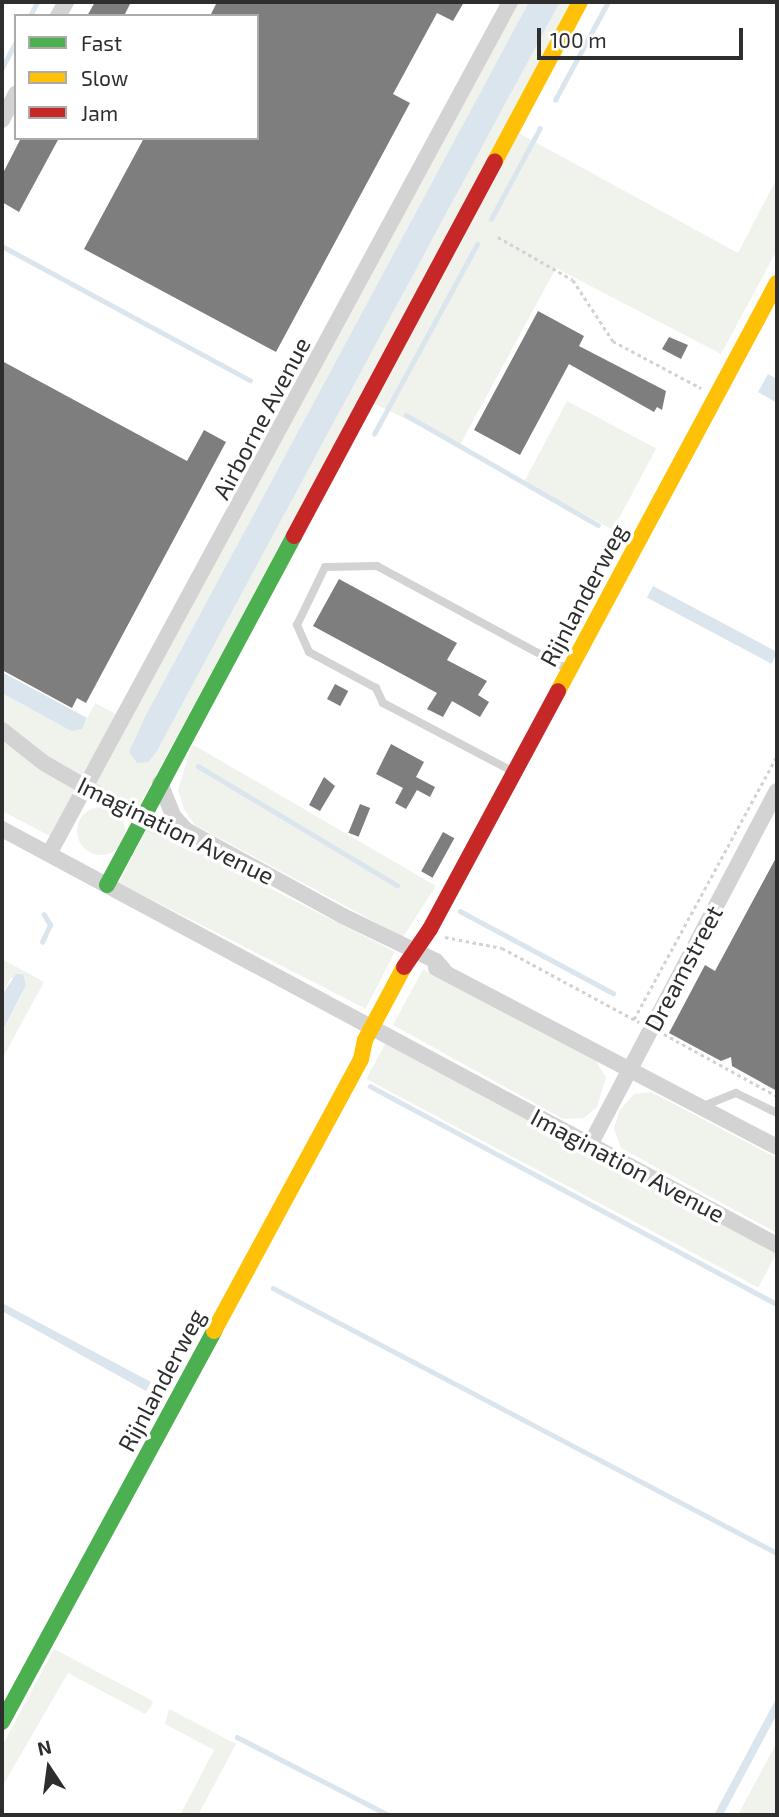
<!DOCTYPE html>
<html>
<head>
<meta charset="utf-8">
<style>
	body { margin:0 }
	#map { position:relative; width:779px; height:1817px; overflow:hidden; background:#fff; font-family:"Exo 2",sans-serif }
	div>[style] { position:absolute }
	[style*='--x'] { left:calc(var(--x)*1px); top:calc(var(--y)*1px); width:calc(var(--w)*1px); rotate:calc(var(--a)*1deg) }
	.green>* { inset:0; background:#f0f3ec; transform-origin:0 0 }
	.round { border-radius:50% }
	.water>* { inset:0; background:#dbe5ee; transform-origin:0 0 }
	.stream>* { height:4.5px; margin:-2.25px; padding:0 2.25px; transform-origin:2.25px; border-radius:2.25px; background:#dbe5ee }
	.building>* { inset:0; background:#7e7e7e; transform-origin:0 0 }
	.path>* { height:2.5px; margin-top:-1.25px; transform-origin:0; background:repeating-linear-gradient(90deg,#d2d2d2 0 3.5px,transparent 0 7px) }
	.lane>* { height:8px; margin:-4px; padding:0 4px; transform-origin:4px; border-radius:4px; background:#d3d3d3 }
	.street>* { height:16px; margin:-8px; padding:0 8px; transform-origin:8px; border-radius:8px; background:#d3d3d3 }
	.fast>* { height:16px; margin:-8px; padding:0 8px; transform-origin:8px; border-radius:8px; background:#4caf50 }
	.slow>* { height:16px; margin:-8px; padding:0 8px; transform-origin:8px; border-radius:8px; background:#ffc107 }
	.jam>* { height:16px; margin:-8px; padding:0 8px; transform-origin:8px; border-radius:8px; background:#c62828 }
	span { translate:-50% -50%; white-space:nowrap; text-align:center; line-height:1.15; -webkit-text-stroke:7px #fff; paint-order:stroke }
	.street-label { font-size:24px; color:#2e2e2e }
	.frame { position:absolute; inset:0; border:4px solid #2e2e2e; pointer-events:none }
	.legend { position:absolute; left:14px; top:14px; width:245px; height:126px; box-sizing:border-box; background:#fff; border:2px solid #ababab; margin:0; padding:9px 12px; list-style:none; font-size:21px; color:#2e2e2e }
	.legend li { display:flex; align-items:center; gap:14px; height:35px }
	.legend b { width:35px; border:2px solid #ababab }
	.north { position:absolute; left:14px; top:1733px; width:70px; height:70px; -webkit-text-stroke:5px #fff; paint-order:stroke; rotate:347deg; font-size:19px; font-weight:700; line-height:28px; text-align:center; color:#2e2e2e }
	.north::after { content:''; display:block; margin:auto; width:24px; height:32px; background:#2e2e2e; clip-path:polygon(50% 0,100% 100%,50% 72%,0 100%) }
	.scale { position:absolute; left:537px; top:28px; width:206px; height:32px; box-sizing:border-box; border:4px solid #2e2e2e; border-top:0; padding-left:9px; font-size:21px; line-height:24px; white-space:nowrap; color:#2e2e2e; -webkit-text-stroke:5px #fff; paint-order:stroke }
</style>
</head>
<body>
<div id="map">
	<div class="green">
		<i style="clip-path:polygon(515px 2px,529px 2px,129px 752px,157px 751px,560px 2px,575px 2px,138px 808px,94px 785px)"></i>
		<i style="clip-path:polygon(515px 131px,738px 253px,777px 178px,777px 250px,721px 354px,556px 268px,460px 445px,369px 401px)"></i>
		<i style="left:567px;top:401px;width:101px;height:92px;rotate:28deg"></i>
		<i style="clip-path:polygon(2px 693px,71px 731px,86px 721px,95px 703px,116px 714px,81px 780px,2px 723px)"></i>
		<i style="clip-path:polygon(2px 739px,77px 787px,50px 836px,2px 811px)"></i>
		<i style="clip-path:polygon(192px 744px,436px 886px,403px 937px,195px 825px,184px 809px,178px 790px)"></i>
		<i class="round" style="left:77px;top:807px;width:48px;height:48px"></i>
		<i style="left:148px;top:826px;width:277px;height:64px;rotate:27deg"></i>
		<i style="clip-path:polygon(4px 960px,44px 982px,2px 1059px,2px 1032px,22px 994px,11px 977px,2px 995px)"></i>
		<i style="clip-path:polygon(423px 969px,596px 1061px,606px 1078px,597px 1107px,584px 1118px,563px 1119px,393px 1025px)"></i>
		<i style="left:386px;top:1042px;width:444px;height:42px;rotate:28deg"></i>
		<i style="clip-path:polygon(651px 1092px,777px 1158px,777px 1233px,621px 1148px,614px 1129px,619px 1111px,634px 1094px)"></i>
		<i style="clip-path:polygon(54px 1649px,153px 1701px,151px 1707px,145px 1714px,68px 1673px,2px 1787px,2px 1746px)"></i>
		<i style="clip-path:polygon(169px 1709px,236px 1744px,198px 1815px,180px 1815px,214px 1750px,165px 1724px)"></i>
		<i style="clip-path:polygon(777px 1742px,777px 1815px,738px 1815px)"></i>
	</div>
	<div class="water">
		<i style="clip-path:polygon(529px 2px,560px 2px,157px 751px,148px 762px,137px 763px,129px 752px,146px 715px)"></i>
		<i style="clip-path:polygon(768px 374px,777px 379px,777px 403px,758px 392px)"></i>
		<i style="left:653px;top:586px;width:141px;height:13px;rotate:28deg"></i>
		<i style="clip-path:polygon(2px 672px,87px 718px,82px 729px,71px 731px,2px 693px)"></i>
		<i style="clip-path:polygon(16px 974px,23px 974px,26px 985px,2px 1032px,2px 995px)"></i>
		<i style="clip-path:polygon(2px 1303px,151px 1382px,146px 1391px,2px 1311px)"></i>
		<i style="clip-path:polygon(777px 1697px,777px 1714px,723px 1815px,714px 1815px)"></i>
	</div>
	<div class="stream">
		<i style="--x:30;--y:16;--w:16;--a:-63"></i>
		<i style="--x:2;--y:68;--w:30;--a:-62"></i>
		<i style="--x:555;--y:100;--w:111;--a:-61.6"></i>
		<i style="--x:491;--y:219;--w:103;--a:-61.7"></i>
		<i style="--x:2;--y:246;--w:282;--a:28.4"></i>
		<i style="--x:406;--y:415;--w:221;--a:29.8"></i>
		<i style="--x:374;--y:434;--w:216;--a:-61.5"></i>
		<i style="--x:198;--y:766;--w:232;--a:30.9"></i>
		<i style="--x:460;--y:911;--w:174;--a:28.2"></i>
		<i style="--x:42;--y:942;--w:19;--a:-65"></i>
		<i style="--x:50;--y:925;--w:12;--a:-121"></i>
		<i style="--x:370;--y:1086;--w:462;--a:28.2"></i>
		<i style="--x:273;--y:1288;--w:569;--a:27.74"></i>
		<i style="--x:237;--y:1737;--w:171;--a:27.2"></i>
	</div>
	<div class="building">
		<i style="clip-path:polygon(95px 2px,131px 2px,124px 16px,87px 16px)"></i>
		<i style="clip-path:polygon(217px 2px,464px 2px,453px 21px,437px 13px,393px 94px,410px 103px,276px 352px,84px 249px,144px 138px,257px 138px,257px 16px,210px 16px)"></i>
		<i style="clip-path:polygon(21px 138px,59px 138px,19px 212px,2px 202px,2px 175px)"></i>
		<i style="clip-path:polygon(538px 311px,584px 336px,579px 346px,666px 391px,662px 410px,657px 407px,654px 412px,569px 364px,520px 455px,474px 430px)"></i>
		<i style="clip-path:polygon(669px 337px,688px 345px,681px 359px,662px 349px)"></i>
		<i style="clip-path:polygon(2px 361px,187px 461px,204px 430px,226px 442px,86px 703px,77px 698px,72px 708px,2px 670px)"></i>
		<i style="clip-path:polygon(339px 579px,457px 643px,447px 660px,487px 681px,478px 695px,489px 702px,480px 717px,452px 701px,443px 717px,427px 709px,437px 693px,313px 626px)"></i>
		<i style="left:335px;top:684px;width:15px;height:17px;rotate:28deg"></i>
		<i style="clip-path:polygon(391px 744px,424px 762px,416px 777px,435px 787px,430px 797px,417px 790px,406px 809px,395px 803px,403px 788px,376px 774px)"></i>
		<i style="clip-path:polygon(324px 777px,335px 786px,320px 811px,309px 805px)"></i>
		<i style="left:360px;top:804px;width:11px;height:31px;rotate:22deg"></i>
		<i style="left:443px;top:832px;width:13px;height:45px;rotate:29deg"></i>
		<i style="clip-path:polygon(777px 856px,777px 1091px,732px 1066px,731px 1057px,721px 1061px,669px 1033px,705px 965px,715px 971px)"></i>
	</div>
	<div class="path">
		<i style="--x:498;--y:237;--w:86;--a:29.8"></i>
		<i style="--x:573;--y:280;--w:73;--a:56.7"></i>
		<i style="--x:613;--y:341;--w:100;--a:28.1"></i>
		<i style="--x:445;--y:937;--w:58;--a:10.9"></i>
		<i style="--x:502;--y:948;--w:156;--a:28.4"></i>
		<i style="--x:634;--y:1019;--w:299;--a:-61.5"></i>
		<i style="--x:664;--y:1034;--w:129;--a:28.8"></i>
	</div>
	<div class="lane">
		<i style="--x:512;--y:771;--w:146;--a:-152.2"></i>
		<i style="--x:383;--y:703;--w:17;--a:-115"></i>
		<i style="--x:376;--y:688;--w:76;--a:-151.8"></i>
		<i style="--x:309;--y:652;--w:30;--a:-114"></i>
		<i style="--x:297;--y:625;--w:64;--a:-64.2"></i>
		<i style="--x:325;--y:567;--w:52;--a:-1.1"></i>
		<i style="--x:377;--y:566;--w:215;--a:28.4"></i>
		<i style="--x:701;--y:1107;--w:38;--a:-22"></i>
		<i style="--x:736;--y:1093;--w:46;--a:26"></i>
	</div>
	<div class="street">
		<i style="--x:58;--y:16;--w:16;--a:-60"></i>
		<i style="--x:2;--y:120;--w:30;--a:-62"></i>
		<i style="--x:2;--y:730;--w:53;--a:38.2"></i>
		<i style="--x:44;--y:763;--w:114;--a:29.9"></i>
		<i style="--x:143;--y:820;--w:27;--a:24"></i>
		<i style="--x:168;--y:831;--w:18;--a:-3"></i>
		<i style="--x:186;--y:830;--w:179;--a:28.7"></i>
		<i style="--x:343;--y:916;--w:103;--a:25.8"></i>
		<i style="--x:436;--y:961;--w:11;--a:49"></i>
		<i style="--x:160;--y:783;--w:35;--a:68"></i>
		<i style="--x:173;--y:816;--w:19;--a:47"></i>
		<i style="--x:2;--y:829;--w:880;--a:28.23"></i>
		<i style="--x:49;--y:854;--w:969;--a:-61.58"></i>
		<i style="--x:436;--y:968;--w:385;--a:27.7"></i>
		<i style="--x:590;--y:1145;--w:400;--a:-62.2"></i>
	</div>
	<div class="fast">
		<i style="--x:107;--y:885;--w:396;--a:-61.8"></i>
		<i style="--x:2;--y:1722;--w:445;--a:-61.5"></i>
	</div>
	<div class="slow">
		<i style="--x:495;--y:161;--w:180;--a:-61.9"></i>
		<i style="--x:558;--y:691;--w:463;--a:-61.8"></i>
		<i style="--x:214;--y:1331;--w:309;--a:-61.6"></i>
		<i style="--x:361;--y:1059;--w:19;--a:-78"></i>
		<i style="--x:365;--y:1040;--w:83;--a:-61.9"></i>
	</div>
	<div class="jam">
		<i style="--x:294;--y:536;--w:425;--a:-61.8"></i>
		<i style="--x:404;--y:967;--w:46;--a:-55.6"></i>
		<i style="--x:430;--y:929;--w:270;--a:-61.7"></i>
	</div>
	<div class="street-label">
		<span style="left:261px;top:418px;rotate:-62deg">Airborne Avenue</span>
		<span style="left:583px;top:595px;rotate:-62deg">Rijnlanderweg</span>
		<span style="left:176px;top:830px;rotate:26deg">Imagination Avenue</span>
		<span style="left:683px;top:968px;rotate:-62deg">Dreamstreet</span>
		<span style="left:628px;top:1165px;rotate:28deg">Imagination Avenue</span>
		<span style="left:161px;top:1380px;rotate:-62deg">Rijnlanderweg</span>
	</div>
	<div class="frame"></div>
	<ul class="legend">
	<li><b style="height:9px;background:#4caf50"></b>Fast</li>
	<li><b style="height:9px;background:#ffc107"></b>Slow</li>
	<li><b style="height:9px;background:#c62828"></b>Jam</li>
	</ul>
	<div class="north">N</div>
	<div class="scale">100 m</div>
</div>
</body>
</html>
